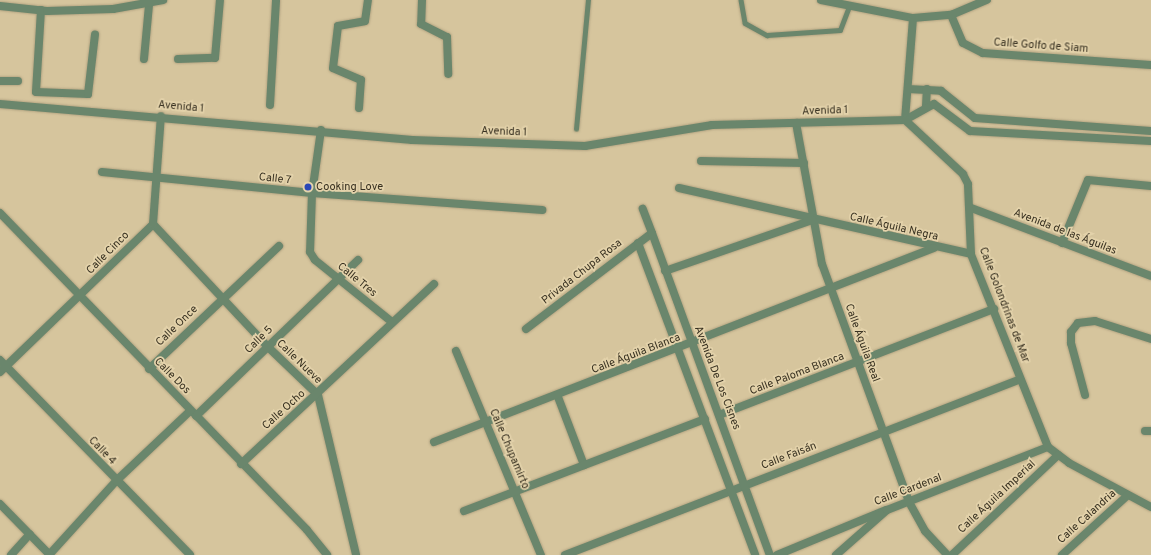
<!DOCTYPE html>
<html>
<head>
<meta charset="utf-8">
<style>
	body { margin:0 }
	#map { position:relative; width:1151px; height:555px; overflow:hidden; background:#d6c59d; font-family:Overpass,sans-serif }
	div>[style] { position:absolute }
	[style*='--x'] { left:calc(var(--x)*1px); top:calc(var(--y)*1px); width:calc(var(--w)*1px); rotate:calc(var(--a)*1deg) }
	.roads { filter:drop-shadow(0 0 1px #b3a482) drop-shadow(0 0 1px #b3a482) }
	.service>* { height:4.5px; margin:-2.25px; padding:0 2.25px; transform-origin:2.25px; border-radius:2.25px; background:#6a866c }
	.minor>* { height:8px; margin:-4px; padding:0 4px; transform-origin:4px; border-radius:4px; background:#6a866c }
	.tertiary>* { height:8px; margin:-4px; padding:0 4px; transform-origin:4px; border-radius:4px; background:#6a866c }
	.dots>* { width:11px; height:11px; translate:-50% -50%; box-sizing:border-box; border:2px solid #e3d2aa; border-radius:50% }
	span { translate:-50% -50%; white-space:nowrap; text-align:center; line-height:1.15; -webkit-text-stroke:3.5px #e3d2aa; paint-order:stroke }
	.street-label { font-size:11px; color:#373020 }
	.poi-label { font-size:11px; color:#373020 }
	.left { translate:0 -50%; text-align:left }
</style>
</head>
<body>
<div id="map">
	<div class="roads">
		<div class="service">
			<i style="--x:741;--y:0;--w:23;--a:80"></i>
			<i style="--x:745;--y:23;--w:25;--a:29"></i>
			<i style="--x:767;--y:35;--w:73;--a:-3.9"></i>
			<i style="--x:840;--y:30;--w:26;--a:-69"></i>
			<i style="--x:576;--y:129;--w:130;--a:-84.7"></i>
		</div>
		<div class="minor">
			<i style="--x:422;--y:0;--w:24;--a:92"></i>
			<i style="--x:421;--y:24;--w:29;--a:27"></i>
			<i style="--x:447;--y:37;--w:37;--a:88"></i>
			<i style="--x:41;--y:10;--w:82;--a:93.5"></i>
			<i style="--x:36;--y:92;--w:52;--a:2.2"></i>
			<i style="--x:88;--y:94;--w:60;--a:-83.3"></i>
			<i style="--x:951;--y:15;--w:30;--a:67"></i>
			<i style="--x:963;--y:43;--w:22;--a:27"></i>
			<i style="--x:983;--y:53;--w:168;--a:4.1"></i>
			<i style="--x:144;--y:59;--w:54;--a:-84.7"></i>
			<i style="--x:178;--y:59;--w:37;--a:-2"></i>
			<i style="--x:215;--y:58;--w:58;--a:-85.1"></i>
			<i style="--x:0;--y:81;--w:18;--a:0"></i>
			<i style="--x:908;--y:89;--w:33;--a:3"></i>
			<i style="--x:941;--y:91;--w:43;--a:38.5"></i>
			<i style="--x:975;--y:118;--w:176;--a:4.2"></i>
			<i style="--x:270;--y:105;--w:105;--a:-86.7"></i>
			<i style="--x:926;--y:106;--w:17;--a:-87"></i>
			<i style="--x:359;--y:108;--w:28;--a:-86"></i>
			<i style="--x:361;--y:80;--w:30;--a:-157"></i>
			<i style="--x:333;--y:68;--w:42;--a:-83.2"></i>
			<i style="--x:338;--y:26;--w:27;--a:-10"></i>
			<i style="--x:365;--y:21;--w:21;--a:-82"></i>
			<i style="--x:905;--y:120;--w:33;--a:-29"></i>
			<i style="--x:934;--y:104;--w:45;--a:36.9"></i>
			<i style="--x:970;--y:131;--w:181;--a:3.2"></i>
			<i style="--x:796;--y:123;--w:143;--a:79.6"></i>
			<i style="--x:822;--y:264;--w:253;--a:69.9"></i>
			<i style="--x:909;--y:502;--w:33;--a:61"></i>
			<i style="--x:925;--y:531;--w:33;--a:47"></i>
			<i style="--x:321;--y:130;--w:64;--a:98.1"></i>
			<i style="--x:312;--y:193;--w:59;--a:91.9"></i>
			<i style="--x:310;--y:252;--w:9;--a:58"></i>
			<i style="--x:315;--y:260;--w:99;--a:38.8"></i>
			<i style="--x:701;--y:161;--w:103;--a:1.1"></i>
			<i style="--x:102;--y:172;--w:211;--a:5.7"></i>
			<i style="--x:312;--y:193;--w:231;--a:4.2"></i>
			<i style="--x:679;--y:188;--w:299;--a:12.7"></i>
			<i style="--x:0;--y:213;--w:441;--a:45.9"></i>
			<i style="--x:307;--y:530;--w:32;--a:51"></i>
			<i style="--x:153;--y:224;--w:168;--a:46.9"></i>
			<i style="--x:268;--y:347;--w:69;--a:43.8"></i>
			<i style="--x:318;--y:395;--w:164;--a:76.6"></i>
			<i style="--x:1062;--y:243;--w:68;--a:-67.6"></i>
			<i style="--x:1088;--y:180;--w:63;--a:5.4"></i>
			<i style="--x:665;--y:271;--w:156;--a:-19.1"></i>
			<i style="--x:526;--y:329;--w:158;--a:-37.3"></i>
			<i style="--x:652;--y:233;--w:26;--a:-111"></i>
			<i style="--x:456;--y:351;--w:221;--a:67.4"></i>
			<i style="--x:149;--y:369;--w:179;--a:-43.4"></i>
			<i style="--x:1085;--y:395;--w:54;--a:-105.1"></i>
			<i style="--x:1071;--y:343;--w:11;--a:-90"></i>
			<i style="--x:1071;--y:332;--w:11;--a:-52"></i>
			<i style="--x:1078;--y:323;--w:17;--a:-7"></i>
			<i style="--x:1095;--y:321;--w:59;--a:17.8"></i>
			<i style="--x:558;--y:397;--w:73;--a:69.1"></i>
			<i style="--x:719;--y:415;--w:295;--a:-21.1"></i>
			<i style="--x:196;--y:416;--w:225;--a:-43.9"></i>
			<i style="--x:1145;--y:431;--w:6;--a:0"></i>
			<i style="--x:434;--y:442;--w:536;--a:-21.21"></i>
			<i style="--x:1048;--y:447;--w:26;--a:37"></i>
			<i style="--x:1069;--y:463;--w:93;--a:28.2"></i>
			<i style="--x:241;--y:464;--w:264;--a:-43"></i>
			<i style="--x:464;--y:511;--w:258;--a:-20.9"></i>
			<i style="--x:11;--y:555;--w:28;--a:-48"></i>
			<i style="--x:49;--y:555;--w:100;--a:-47.8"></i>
			<i style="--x:116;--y:481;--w:102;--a:-43.4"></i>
			<i style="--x:565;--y:555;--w:488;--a:-21.1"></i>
			<i style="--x:777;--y:555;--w:118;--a:-22.4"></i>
			<i style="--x:952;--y:555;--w:146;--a:-43.3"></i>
			<i style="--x:1062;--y:555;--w:89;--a:-42.3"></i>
		</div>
		<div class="tertiary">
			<i style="--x:821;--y:0;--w:94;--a:11.1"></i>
			<i style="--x:913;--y:18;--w:38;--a:-5"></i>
			<i style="--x:951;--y:15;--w:39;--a:-23"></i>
			<i style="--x:0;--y:6;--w:47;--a:6.1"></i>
			<i style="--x:47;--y:11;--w:66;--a:-1.7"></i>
			<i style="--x:113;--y:9;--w:51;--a:-10.2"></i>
			<i style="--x:0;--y:104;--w:414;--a:5"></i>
			<i style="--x:412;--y:140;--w:173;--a:2"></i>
			<i style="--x:585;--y:146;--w:129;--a:-9.4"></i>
			<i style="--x:712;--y:125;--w:193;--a:-1.5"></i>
			<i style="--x:905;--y:120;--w:102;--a:-85.5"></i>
			<i style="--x:971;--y:208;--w:192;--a:20.7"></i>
			<i style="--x:652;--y:233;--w:343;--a:69.9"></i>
			<i style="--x:638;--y:243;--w:333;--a:69.4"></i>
			<i style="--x:0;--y:360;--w:272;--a:45.7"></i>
			<i style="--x:0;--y:372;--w:213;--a:-44"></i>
			<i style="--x:153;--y:224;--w:108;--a:-85.8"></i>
			<i style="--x:0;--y:504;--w:71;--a:45.6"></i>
			<i style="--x:836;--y:555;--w:68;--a:-41.4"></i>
			<i style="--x:887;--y:510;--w:173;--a:-21.4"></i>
			<i style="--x:1048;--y:447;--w:208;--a:-111.8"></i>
			<i style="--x:971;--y:254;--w:70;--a:-92.5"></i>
			<i style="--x:968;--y:184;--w:11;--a:-117"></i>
			<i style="--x:963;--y:174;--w:79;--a:-137"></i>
		</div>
	</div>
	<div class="dots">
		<i style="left:308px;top:187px;background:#2a47b7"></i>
	</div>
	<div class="street-label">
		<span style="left:1041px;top:46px;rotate:4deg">Calle Golfo de Siam</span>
		<span style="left:181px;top:107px;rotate:5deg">Avenida 1</span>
		<span style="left:825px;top:111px;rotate:-2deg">Avenida 1</span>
		<span style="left:504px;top:132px;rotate:2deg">Avenida 1</span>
		<span style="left:275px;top:179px;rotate:6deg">Calle 7</span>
		<span style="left:894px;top:227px;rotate:13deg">Calle Águila Negra</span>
		<span style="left:1065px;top:232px;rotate:21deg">Avenida de las Águilas</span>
		<span style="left:108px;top:253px;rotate:-45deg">Calle Cinco</span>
		<span style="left:582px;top:272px;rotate:-38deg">Privada Chupa Rosa</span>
		<span style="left:357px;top:280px;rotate:39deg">Calle Tres</span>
		<span style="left:1004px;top:305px;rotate:69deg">Calle Golondrinas de Mar</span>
		<span style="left:177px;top:326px;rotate:-44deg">Calle Once</span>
		<span style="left:259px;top:340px;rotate:-44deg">Calle 5</span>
		<span style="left:862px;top:343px;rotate:70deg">Calle Águila Real</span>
		<span style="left:636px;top:354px;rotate:-21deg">Calle Águila Blanca</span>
		<span style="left:299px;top:362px;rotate:44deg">Calle Nueve</span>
		<span style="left:797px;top:374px;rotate:-21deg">Calle Paloma Blanca</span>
		<span style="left:172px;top:376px;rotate:45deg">Calle Dos</span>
		<span style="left:717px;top:378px;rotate:69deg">Avenida De Los Cisnes</span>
		<span style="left:284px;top:410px;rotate:-42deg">Calle Ocho</span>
		<span style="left:509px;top:449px;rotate:67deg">Calle Chupamirto</span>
		<span style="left:102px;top:451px;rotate:46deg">Calle 4</span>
		<span style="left:789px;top:456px;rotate:-21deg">Calle Faisán</span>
		<span style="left:908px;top:490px;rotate:-21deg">Calle Cardenal</span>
		<span style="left:997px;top:497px;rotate:-43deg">Calle Águila Imperial</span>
		<span style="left:1087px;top:517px;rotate:-42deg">Calle Calandria</span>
	</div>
	<div class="poi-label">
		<span class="left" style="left:316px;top:187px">Cooking Love</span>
	</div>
</div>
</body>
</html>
